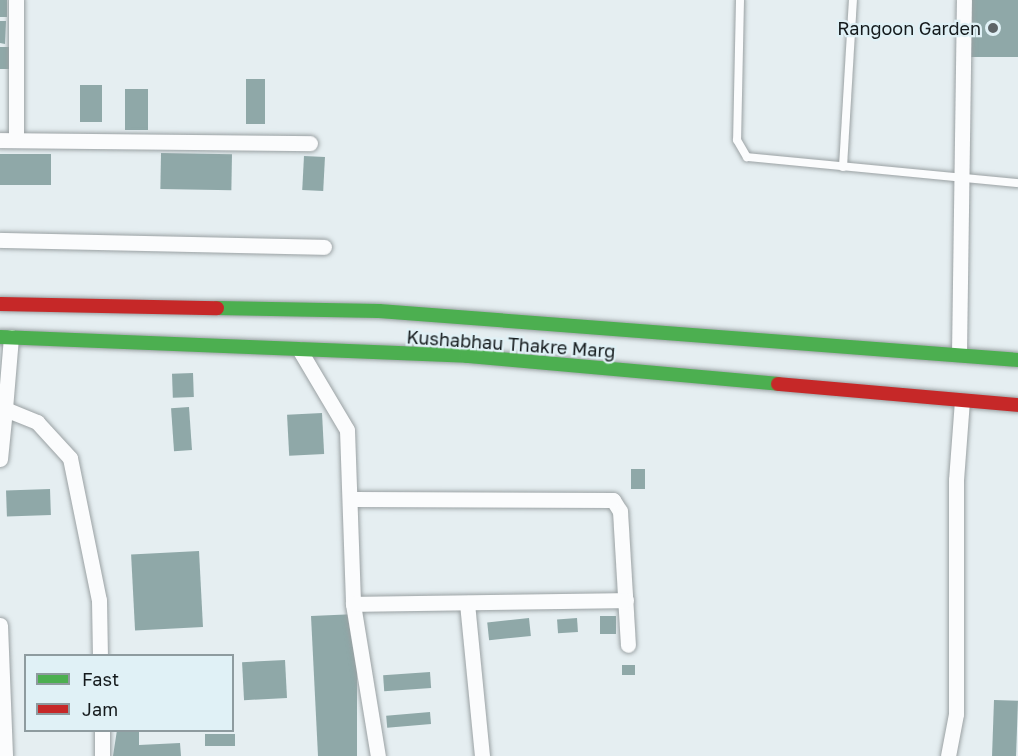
<!DOCTYPE html>
<html>
<head>
<meta charset="utf-8">
<style>
	body { margin:0 }
	#map { position:relative; width:1018px; height:756px; overflow:hidden; background:#e5eef1; font-family:"Golos Text",sans-serif }
	div>[style] { position:absolute }
	[style*='--x'] { left:calc(var(--x)*1px); top:calc(var(--y)*1px); width:calc(var(--w)*1px); rotate:calc(var(--a)*1deg) }
	.building>* { inset:0; background:#8fa8a8; transform-origin:0 0 }
	.roads { filter:drop-shadow(0 0 2px #9aa1a3) drop-shadow(0 0 2px #9aa1a3) }
	.lane>* { height:8px; margin:-4px; padding:0 4px; transform-origin:4px; border-radius:4px; background:#fbfcfd }
	.street>* { height:15px; margin:-7.5px; padding:0 7.5px; transform-origin:7.5px; border-radius:7.5px; background:#fbfcfd }
	.fast>* { height:14px; margin:-7px; padding:0 7px; transform-origin:7px; border-radius:7px; background:#4caf50 }
	.jam>* { height:14px; margin:-7px; padding:0 7px; transform-origin:7px; border-radius:7px; background:#c62828 }
	.dots>* { width:16px; height:16px; translate:-50% -50%; box-sizing:border-box; border:3px solid #e0f1f6; border-radius:50% }
	span { translate:-50% -50%; white-space:nowrap; text-align:center; line-height:1.15; -webkit-text-stroke:4.5px #e0f1f6; paint-order:stroke }
	.poi-label { font-size:18px; color:#141a1c }
	.right { translate:-100% -50%; text-align:right }
	.street-label { font-size:18px; color:#141a1c }
	.legend { position:absolute; left:24px; top:654px; width:210px; height:78px; box-sizing:border-box; background:#e0f1f6; border:2px solid #8e9b9f; margin:0; padding:8px 10px; list-style:none; font-size:18px; color:#141a1c }
	.legend li { display:flex; align-items:center; gap:12px; height:30px }
	.legend b { width:30px; border:2px solid #8e9b9f }
</style>
</head>
<body>
<div id="map">
	<div class="building">
		<i style="left:0;top:0;width:7px;height:17px"></i>
		<i style="left:969px;top:0;width:49px;height:57px"></i>
		<i style="clip-path:polygon(0 21px,6px 21px,5px 44px,0 43px)"></i>
		<i style="left:0;top:47px;width:9px;height:22px"></i>
		<i style="left:246px;top:79px;width:19px;height:45px"></i>
		<i style="left:80px;top:85px;width:22px;height:37px"></i>
		<i style="left:125px;top:89px;width:23px;height:41px"></i>
		<i style="left:161px;top:153px;width:71px;height:36px;rotate:1deg"></i>
		<i style="left:0;top:154px;width:51px;height:31px"></i>
		<i style="left:304px;top:156px;width:21px;height:34px;rotate:3deg"></i>
		<i style="left:193px;top:373px;width:24px;height:21px;rotate:88deg"></i>
		<i style="left:189px;top:407px;width:43px;height:18px;rotate:86deg"></i>
		<i style="left:322px;top:413px;width:41px;height:35px;rotate:87deg"></i>
		<i style="left:645px;top:469px;width:20px;height:14px;rotate:90deg"></i>
		<i style="left:50px;top:489px;width:26px;height:44px;rotate:88deg"></i>
		<i style="left:199px;top:551px;width:76px;height:68px;rotate:87deg"></i>
		<i style="clip-path:polygon(357px 614px,357px 756px,318px 756px,311px 616px)"></i>
		<i style="left:600px;top:616px;width:16px;height:18px"></i>
		<i style="left:529px;top:618px;width:18px;height:42px;rotate:84deg"></i>
		<i style="left:577px;top:618px;width:14px;height:20px;rotate:86deg"></i>
		<i style="left:285px;top:660px;width:38px;height:43px;rotate:87deg"></i>
		<i style="left:622px;top:665px;width:13px;height:10px"></i>
		<i style="left:430px;top:672px;width:16px;height:47px;rotate:86deg"></i>
		<i style="left:994px;top:700px;width:24px;height:56px;rotate:2deg"></i>
		<i style="left:430px;top:712px;width:12px;height:44px;rotate:85deg"></i>
		<i style="clip-path:polygon(117px 730px,139px 730px,139px 745px,180px 743px,181px 756px,113px 756px)"></i>
		<i style="left:235px;top:734px;width:12px;height:30px;rotate:90deg"></i>
	</div>
	<div class="roads">
		<div class="lane">
			<i style="--x:740;--y:0;--w:140;--a:91.2"></i>
			<i style="--x:737;--y:140;--w:20;--a:60"></i>
			<i style="--x:747;--y:157;--w:272;--a:5.5"></i>
			<i style="--x:843;--y:167;--w:167;--a:-86.6"></i>
		</div>
		<div class="street">
			<i style="--x:0;--y:140;--w:310;--a:0.6"></i>
			<i style="--x:16;--y:140;--w:140;--a:-90"></i>
			<i style="--x:0;--y:240;--w:324;--a:1.2"></i>
			<i style="--x:11;--y:337;--w:72;--a:94.8"></i>
			<i style="--x:5;--y:409;--w:35;--a:22"></i>
			<i style="--x:37;--y:422;--w:49;--a:47.5"></i>
			<i style="--x:70;--y:458;--w:145;--a:78.5"></i>
			<i style="--x:99;--y:600;--w:56;--a:89"></i>
			<i style="--x:299;--y:349;--w:94;--a:59.3"></i>
			<i style="--x:347;--y:430;--w:174;--a:88"></i>
			<i style="--x:353;--y:604;--w:154;--a:80.7"></i>
			<i style="--x:959;--y:354;--w:354;--a:-89.2"></i>
			<i style="--x:0;--y:459;--w:50;--a:-84.3"></i>
			<i style="--x:352;--y:499;--w:261;--a:0.2"></i>
			<i style="--x:613;--y:500;--w:13;--a:58"></i>
			<i style="--x:620;--y:511;--w:134;--a:86.6"></i>
			<i style="--x:467;--y:603;--w:154;--a:84.4"></i>
			<i style="--x:353;--y:604;--w:273;--a:-0.8"></i>
			<i style="--x:0;--y:625;--w:131;--a:87.8"></i>
			<i style="--x:102;--y:730;--w:26;--a:90"></i>
			<i style="--x:948;--y:756;--w:43;--a:-79.2"></i>
			<i style="--x:956;--y:714;--w:234;--a:-90"></i>
			<i style="--x:956;--y:480;--w:79;--a:-85.7"></i>
		</div>
		<div class="fast">
			<i style="--x:217;--y:308;--w:162;--a:1.1"></i>
			<i style="--x:379;--y:311;--w:641;--a:4.38"></i>
			<i style="--x:0;--y:337;--w:467;--a:2.3"></i>
			<i style="--x:467;--y:356;--w:312;--a:5.1"></i>
		</div>
		<div class="jam">
			<i style="--x:0;--y:304;--w:217;--a:1.1"></i>
			<i style="--x:778;--y:384;--w:241;--a:5"></i>
		</div>
	</div>
	<div class="dots">
		<i style="left:993px;top:28px;background:#5d6467"></i>
	</div>
	<div class="poi-label">
		<span class="right" style="left:981px;top:28px">Rangoon Garden</span>
	</div>
	<div class="street-label">
		<span style="left:511px;top:344px;rotate:4deg">Kushabhau Thakre Marg</span>
	</div>
	<ul class="legend">
	<li><b style="height:8px;background:#4caf50"></b>Fast</li>
	<li><b style="height:8px;background:#c62828"></b>Jam</li>
	</ul>
</div>
</body>
</html>
